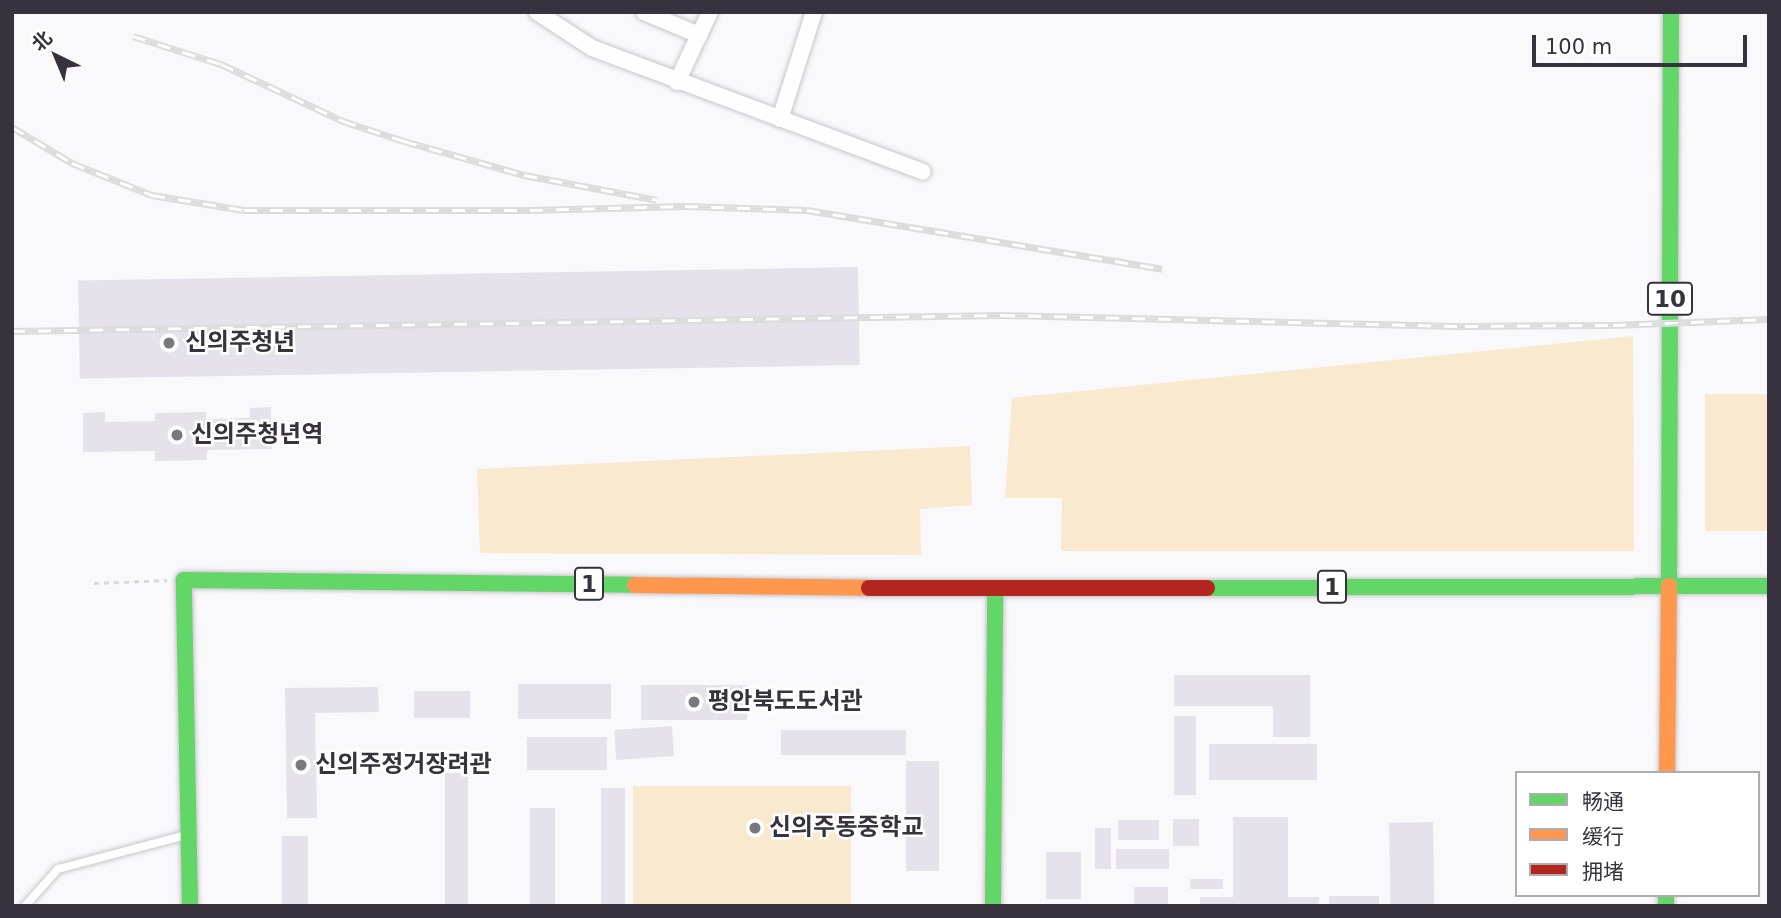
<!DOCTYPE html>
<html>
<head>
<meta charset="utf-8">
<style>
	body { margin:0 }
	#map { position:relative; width:1781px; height:918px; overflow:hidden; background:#f9f8fb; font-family:"DejaVu Sans","Noto Sans SC","Noto Sans KR",sans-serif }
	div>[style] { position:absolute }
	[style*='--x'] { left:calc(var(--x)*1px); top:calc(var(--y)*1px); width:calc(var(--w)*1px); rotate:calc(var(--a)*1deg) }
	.green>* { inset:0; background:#f8e9cf; transform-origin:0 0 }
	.building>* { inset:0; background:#e6e2ec; transform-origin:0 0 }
	.path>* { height:2.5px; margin-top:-1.25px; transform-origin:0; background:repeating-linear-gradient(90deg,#d9d8da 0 5px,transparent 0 10px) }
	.roads { filter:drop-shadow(0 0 2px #c8c5cc) drop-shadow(0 0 2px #c8c5cc) }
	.lane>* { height:8px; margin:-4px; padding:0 4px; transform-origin:4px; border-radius:4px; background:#fefefe }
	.street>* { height:16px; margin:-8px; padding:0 8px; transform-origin:8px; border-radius:8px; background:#fefefe }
	.fast>* { height:16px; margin:-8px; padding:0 8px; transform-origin:8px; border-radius:8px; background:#63d668 }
	.slow>* { height:16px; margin:-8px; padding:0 8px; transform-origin:8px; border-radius:8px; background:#ff974d }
	.jam>* { height:16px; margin:-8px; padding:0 8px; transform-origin:8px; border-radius:8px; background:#b3261e }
	.rail>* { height:7px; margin-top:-3.5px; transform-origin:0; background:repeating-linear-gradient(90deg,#fff 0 13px,#dcdcdd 0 26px); box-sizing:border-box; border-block:2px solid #dcdcdd }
	.dots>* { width:19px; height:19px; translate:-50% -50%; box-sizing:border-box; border:4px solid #fff; border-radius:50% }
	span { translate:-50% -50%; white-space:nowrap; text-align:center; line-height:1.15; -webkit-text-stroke:5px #fff; paint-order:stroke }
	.shield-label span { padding:2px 5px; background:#fff; border:2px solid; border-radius:5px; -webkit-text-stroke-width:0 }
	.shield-label { font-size:23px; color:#37323d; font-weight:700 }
	.poi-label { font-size:24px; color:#37323d; font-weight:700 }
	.left { translate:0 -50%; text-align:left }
	.frame { position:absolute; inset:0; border:14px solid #37323d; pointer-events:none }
	.legend { position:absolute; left:1515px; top:771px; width:245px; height:126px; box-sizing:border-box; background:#fff; border:2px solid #afadb1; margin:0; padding:9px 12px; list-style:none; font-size:21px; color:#37323d }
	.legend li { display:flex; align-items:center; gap:14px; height:35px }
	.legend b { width:35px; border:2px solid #afadb1 }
	.north { position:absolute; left:21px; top:21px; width:70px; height:70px; -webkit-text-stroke:5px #fff; paint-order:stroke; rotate:317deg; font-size:19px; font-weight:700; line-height:28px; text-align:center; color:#37323d }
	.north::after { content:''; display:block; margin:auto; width:24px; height:32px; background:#37323d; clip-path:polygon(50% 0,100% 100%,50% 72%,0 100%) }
	.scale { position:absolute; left:1532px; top:35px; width:215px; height:32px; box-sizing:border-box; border:4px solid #37323d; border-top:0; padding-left:9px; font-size:21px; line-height:24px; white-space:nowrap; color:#37323d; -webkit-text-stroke:5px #fff; paint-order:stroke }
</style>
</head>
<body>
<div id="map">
	<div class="green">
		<i style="clip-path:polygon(1633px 336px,1634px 551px,1061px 551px,1062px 498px,1005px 498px,1012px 398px)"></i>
		<i style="left:1769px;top:394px;width:137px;height:64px;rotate:90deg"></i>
		<i style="clip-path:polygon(970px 446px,972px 505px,920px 509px,921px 555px,480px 553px,477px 469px)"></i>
		<i style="left:633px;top:786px;width:218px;height:120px"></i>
	</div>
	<div class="building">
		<i style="left:858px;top:267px;width:98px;height:780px;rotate:89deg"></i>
		<i style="clip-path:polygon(271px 407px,272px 449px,207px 450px,207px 460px,155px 461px,155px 451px,83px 452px,83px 413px,105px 412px,105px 422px,155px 421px,155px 413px,206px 412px,206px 419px,250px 418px,250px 408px)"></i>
		<i style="clip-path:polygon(1174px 675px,1310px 675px,1310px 737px,1273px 737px,1273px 706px,1174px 706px)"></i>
		<i style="left:518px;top:684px;width:93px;height:35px"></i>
		<i style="left:641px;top:685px;width:106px;height:35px"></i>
		<i style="clip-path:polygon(378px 687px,379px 712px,315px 713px,317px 818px,287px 818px,285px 688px)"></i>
		<i style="left:414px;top:691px;width:56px;height:27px"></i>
		<i style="left:1174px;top:716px;width:22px;height:79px"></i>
		<i style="left:672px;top:726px;width:30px;height:58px;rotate:86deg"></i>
		<i style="left:781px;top:730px;width:125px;height:25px"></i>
		<i style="left:527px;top:737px;width:80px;height:33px"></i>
		<i style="left:1209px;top:744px;width:108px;height:36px"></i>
		<i style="left:906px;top:761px;width:33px;height:110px"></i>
		<i style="left:445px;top:773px;width:23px;height:133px"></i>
		<i style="left:601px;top:788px;width:24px;height:118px"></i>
		<i style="left:530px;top:808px;width:25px;height:98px"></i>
		<i style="clip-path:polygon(1233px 817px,1288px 817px,1288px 897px,1319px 897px,1319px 906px,1200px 906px,1200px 897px,1233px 897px)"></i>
		<i style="left:1173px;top:819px;width:26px;height:27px"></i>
		<i style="left:1118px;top:820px;width:41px;height:20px"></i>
		<i style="left:1433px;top:822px;width:84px;height:44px;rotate:89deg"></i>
		<i style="left:1095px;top:828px;width:16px;height:41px"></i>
		<i style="left:282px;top:836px;width:26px;height:70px"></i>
		<i style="left:1116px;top:849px;width:53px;height:20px"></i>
		<i style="left:1046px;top:852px;width:35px;height:47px"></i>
		<i style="left:1190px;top:879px;width:33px;height:10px"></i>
		<i style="left:1134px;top:887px;width:34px;height:18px"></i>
		<i style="left:1329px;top:896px;width:50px;height:10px"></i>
	</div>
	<div class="path">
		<i style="--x:94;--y:583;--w:73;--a:-2.4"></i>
	</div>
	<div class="roads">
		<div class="lane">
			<i style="--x:25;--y:906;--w:50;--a:-48.3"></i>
			<i style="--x:58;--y:869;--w:132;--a:-14.9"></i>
		</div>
		<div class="street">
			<i style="--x:537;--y:12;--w:66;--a:33.2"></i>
			<i style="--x:592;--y:48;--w:353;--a:20.5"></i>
			<i style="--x:644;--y:12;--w:60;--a:22.7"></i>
			<i style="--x:677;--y:82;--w:77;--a:-64.8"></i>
			<i style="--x:780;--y:119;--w:112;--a:-72.4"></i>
		</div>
		<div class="fast">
			<i style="--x:1669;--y:586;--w:574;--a:-89.8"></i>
			<i style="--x:1207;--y:588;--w:562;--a:-0.2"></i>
			<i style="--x:1666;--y:895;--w:11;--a:90"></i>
			<i style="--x:190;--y:906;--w:326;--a:-91.1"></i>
			<i style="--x:184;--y:580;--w:451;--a:0.6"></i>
			<i style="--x:993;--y:906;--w:317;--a:-89.6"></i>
		</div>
		<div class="slow">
			<i style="--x:635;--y:585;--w:234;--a:0.7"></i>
			<i style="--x:1667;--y:773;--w:187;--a:-89.4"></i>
		</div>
		<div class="jam">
			<i style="--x:869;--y:588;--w:338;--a:0"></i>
		</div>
	</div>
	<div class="rail">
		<i style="--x:133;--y:36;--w:92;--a:17.7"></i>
		<i style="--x:221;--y:64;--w:135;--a:25"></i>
		<i style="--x:343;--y:121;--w:64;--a:18.2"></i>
		<i style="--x:404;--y:141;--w:125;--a:15.8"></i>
		<i style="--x:524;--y:175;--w:135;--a:10.6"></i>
		<i style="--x:12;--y:127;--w:70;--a:31"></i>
		<i style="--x:72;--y:163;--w:86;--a:21.8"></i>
		<i style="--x:152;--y:195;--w:93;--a:9.3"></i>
		<i style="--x:244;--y:210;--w:286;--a:0"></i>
		<i style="--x:530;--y:210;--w:155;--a:-1.5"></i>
		<i style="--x:685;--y:206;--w:122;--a:1.9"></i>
		<i style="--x:807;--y:210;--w:360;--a:9.4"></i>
		<i style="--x:12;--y:331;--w:990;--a:-0.93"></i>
		<i style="--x:1002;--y:315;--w:463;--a:1.4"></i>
		<i style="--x:1465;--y:326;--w:148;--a:-0.4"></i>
		<i style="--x:1613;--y:325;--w:156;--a:-2.2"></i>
	</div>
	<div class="dots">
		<i style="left:169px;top:343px;background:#7b7780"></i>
		<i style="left:177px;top:435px;background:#7b7780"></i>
		<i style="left:694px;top:702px;background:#7b7780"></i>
		<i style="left:301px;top:765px;background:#7b7780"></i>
		<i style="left:755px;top:828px;background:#7b7780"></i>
	</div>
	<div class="shield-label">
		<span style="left:1670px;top:299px">10</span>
		<span style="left:589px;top:584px">1</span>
		<span style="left:1332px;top:587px">1</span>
	</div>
	<div class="poi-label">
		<span class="left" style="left:185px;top:343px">신의주청년</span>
		<span class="left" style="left:191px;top:435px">신의주청년역</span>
		<span class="left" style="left:708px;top:702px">평안북도도서관</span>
		<span class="left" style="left:315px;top:765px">신의주정거장려관</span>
		<span class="left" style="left:769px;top:828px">신의주동중학교</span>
	</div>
	<div class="frame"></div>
	<ul class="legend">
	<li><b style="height:9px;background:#63d668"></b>畅通</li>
	<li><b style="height:9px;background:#ff974d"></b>缓行</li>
	<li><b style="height:9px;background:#b3261e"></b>拥堵</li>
	</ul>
	<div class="north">北</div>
	<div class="scale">100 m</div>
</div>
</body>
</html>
